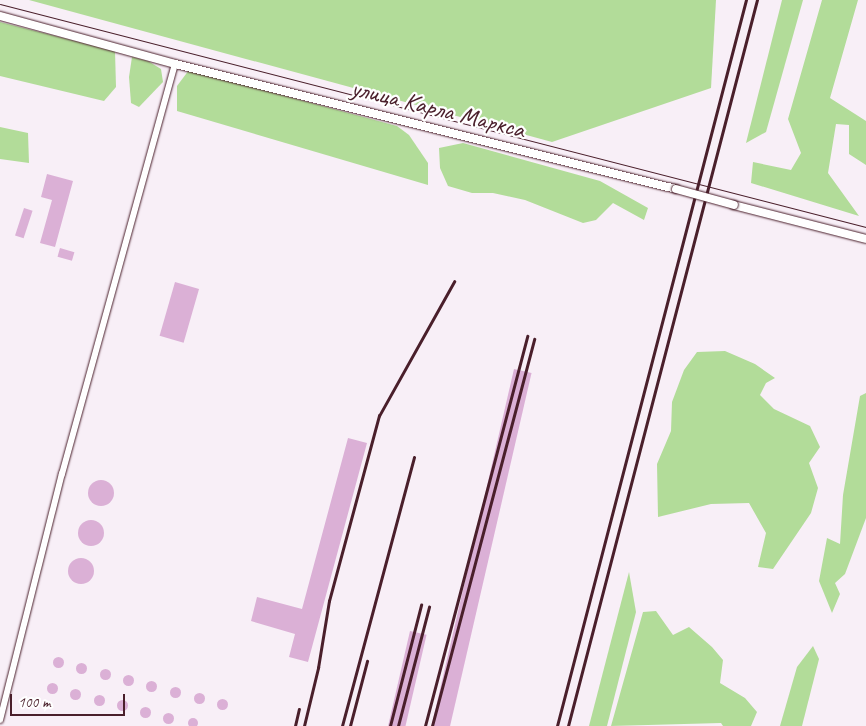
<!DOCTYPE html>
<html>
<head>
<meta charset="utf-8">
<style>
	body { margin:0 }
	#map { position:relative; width:866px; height:726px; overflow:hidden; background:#f8eff7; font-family:Caveat,sans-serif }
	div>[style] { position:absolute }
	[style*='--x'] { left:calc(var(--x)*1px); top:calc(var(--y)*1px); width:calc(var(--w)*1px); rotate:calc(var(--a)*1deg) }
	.green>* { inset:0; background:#b2dc99 }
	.building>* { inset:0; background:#dbb0d6; transform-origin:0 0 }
	.round { border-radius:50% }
	.roads { filter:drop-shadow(0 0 1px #4a1f2b) drop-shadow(0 0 1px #4a1f2b) }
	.minor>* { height:6px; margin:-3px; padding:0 3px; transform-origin:3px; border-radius:3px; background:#fff }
	.tertiary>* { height:8px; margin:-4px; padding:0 4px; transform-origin:4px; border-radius:4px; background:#fff }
	.tram>* { height:1px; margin:-0.5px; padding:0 0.5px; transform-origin:0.5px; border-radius:0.5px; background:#4a1f2b }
	.rail>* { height:2.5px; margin:-1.25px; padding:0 1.25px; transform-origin:1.25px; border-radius:1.25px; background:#4a1f2b }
	.bridges { filter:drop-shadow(0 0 1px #4a1f2b) drop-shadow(0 0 1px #4a1f2b) }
	.tertiary-bridge>* { height:8px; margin:-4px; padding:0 4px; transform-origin:4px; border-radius:4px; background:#fff }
	span { translate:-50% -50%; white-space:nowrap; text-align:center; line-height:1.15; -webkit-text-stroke:4.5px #fff; paint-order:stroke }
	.street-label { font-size:25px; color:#4a1f2b }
	.scale { position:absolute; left:10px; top:694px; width:115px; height:22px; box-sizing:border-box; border:2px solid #4a1f2b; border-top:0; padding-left:6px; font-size:15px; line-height:18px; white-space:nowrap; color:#4a1f2b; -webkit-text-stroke:4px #fff; paint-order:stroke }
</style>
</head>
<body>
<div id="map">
	<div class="green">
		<i style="clip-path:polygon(29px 0,716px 0,711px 88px,552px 142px)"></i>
		<i style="clip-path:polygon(782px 0,803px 0,766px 132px,746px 143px)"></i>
		<i style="clip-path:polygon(822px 0,858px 0,830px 98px,866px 121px,866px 165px,849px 154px,849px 125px,836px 124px,828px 173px,859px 216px,751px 183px,753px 162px,791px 170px,801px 153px,788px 119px)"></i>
		<i style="clip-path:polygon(0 22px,115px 51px,116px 87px,104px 101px,0 76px)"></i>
		<i style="clip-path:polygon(132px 57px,148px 61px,161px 69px,163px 82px,139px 107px,131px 103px,129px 77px)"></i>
		<i style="clip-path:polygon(189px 70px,397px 126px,409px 135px,428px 163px,428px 185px,177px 111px,177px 86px)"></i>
		<i style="clip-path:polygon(0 127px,28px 133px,29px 163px,0 159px)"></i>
		<i style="clip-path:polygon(463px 143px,600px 181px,648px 208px,644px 220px,613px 203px,596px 220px,583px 223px,525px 200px,493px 193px,472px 193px,448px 186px,440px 168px,439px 148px)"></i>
		<i style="clip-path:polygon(725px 351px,755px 364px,775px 378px,766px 383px,760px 395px,774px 409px,810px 426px,820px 447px,809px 463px,818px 488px,811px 513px,773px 569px,758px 567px,766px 533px,749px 503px,711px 504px,658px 517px,657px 464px,671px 431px,672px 402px,684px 370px,697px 352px)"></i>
		<i style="clip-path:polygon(866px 393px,866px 518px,845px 574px,835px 583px,840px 594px,832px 613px,819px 581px,827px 538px,840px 544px,843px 495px,860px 396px)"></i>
		<i style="clip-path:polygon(629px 572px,636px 612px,607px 726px,589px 726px)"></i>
		<i style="clip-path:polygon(656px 611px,673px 635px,689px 627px,712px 647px,723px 660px,720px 683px,745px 698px,757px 712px,751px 726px,723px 726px,721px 723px,611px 726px,643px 612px)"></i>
		<i style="clip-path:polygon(813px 646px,819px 659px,802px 726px,780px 726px,797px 667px)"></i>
	</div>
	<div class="building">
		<i style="clip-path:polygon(47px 174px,73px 181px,55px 247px,40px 243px,52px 200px,41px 197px)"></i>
		<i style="left:24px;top:208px;width:9px;height:29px;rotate:18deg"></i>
		<i style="left:60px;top:248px;width:15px;height:9px;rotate:16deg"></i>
		<i style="left:175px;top:282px;width:25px;height:56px;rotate:16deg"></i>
		<i style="left:514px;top:369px;width:18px;height:369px;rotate:13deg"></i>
		<i style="clip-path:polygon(348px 438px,367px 443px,308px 662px,289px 657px,295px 634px,251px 621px,257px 597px,302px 609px)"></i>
		<i class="round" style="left:88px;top:480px;width:26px;height:26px"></i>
		<i class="round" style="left:78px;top:520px;width:26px;height:26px"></i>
		<i class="round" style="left:68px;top:558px;width:26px;height:26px"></i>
		<i style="left:410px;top:631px;width:17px;height:98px;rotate:13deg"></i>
		<i class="round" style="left:52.5px;top:656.5px;width:11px;height:11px"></i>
		<i class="round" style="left:75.5px;top:662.5px;width:11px;height:11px"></i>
		<i class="round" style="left:99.5px;top:668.5px;width:11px;height:11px"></i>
		<i class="round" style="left:122.5px;top:674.5px;width:11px;height:11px"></i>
		<i class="round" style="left:145.5px;top:680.5px;width:11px;height:11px"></i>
		<i class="round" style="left:46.5px;top:682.5px;width:11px;height:11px"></i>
		<i class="round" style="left:169.5px;top:686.5px;width:11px;height:11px"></i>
		<i class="round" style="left:69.5px;top:688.5px;width:11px;height:11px"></i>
		<i class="round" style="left:193.5px;top:692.5px;width:11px;height:11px"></i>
		<i class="round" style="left:93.5px;top:694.5px;width:11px;height:11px"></i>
		<i class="round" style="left:216.5px;top:698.5px;width:11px;height:11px"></i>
		<i class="round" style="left:116.5px;top:699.5px;width:11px;height:11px"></i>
		<i class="round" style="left:139.5px;top:706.5px;width:11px;height:11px"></i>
		<i class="round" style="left:162.5px;top:712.5px;width:11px;height:11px"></i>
		<i class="round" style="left:188px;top:718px;width:10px;height:10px"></i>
	</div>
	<div class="roads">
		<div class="minor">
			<i style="--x:0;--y:720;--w:254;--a:-75.9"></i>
			<i style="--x:62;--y:474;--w:425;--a:-74.6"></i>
		</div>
		<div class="tertiary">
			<i style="--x:0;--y:16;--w:181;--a:15.3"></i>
			<i style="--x:175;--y:64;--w:516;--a:14.01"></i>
			<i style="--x:734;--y:205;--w:136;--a:14.4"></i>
		</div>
	</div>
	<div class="tram">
		<i style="--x:0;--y:4;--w:894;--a:14.44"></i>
	</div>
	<div class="rail">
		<i style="--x:295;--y:726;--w:17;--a:-77"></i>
		<i style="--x:304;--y:726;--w:60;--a:-76.4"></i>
		<i style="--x:318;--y:668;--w:68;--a:-80.7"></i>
		<i style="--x:329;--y:601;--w:192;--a:-74.9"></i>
		<i style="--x:379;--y:416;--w:154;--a:-60.8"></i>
		<i style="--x:342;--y:726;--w:278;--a:-75"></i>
		<i style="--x:350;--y:726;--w:67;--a:-75.3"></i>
		<i style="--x:390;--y:726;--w:125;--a:-75.6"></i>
		<i style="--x:398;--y:726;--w:123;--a:-75.4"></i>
		<i style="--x:425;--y:726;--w:403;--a:-75.3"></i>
		<i style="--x:432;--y:726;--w:400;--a:-75.2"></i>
		<i style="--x:557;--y:726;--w:750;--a:-75.41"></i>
		<i style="--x:568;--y:726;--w:750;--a:-75.41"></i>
	</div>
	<div class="bridges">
		<div class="tertiary-bridge">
			<i style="--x:676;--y:189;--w:60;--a:15.4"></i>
		</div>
	</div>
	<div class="street-label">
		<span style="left:438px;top:109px;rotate:14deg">улица Карла Маркса</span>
	</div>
	<div class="scale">100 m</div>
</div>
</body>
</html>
